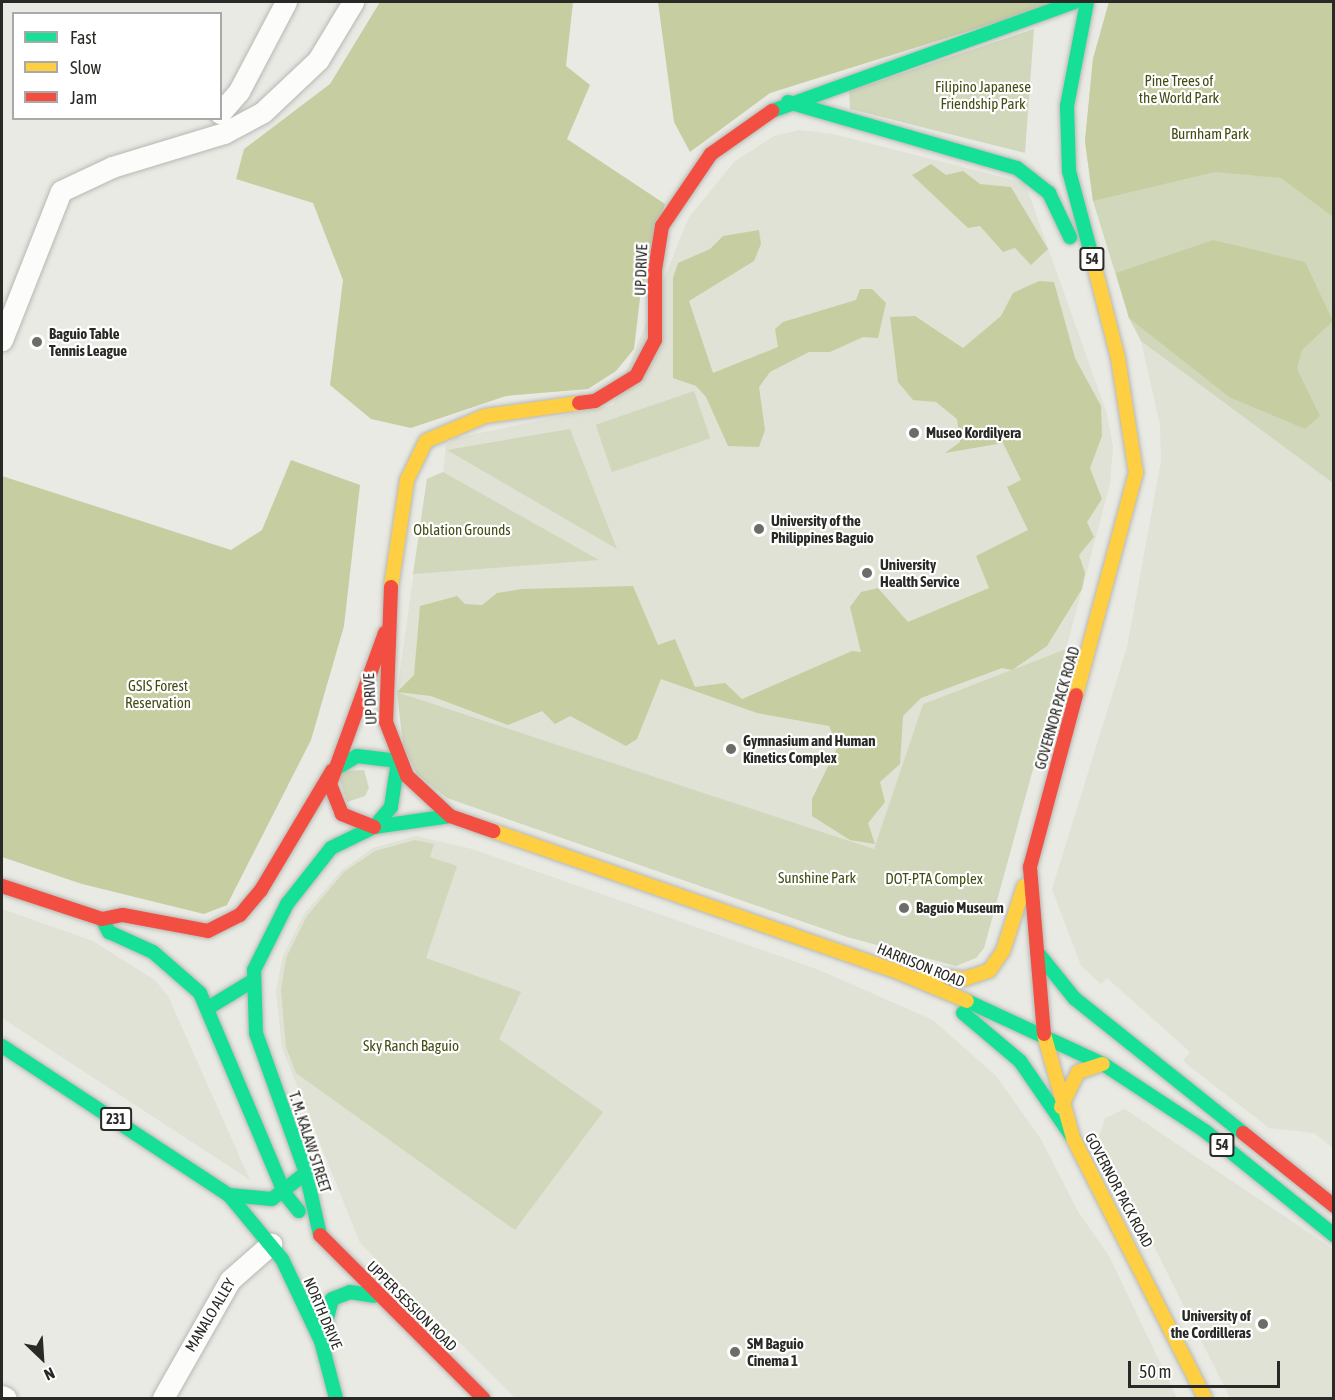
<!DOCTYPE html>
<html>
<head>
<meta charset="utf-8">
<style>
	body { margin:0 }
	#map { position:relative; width:1335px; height:1400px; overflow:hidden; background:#e9eae4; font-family:"Asap Condensed",sans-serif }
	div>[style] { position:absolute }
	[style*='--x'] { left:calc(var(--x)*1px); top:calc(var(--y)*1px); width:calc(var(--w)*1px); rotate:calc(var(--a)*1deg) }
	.built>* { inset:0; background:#dfe2d4 }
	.green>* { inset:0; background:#d1d7ba; transform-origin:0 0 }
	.forest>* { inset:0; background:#c6cea1 }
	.roads { filter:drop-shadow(0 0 2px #b7b8b3) drop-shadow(0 0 2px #b7b8b3) }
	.street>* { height:21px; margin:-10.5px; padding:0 10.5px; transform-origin:10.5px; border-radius:10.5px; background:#fcfcfb }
	.fast>* { height:14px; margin:-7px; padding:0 7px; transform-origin:7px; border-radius:7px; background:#16e098 }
	.slow>* { height:14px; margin:-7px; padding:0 7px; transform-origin:7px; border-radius:7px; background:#ffcf43 }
	.jam>* { height:14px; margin:-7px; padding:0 7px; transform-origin:7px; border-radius:7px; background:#f24e42 }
	.dots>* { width:16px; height:16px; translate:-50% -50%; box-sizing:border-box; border:3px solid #fff; border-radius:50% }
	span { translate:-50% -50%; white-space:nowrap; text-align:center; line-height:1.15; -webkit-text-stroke:4.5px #fff; paint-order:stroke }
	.shield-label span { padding:2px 4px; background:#fff; border:2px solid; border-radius:4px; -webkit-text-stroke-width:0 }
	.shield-label { font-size:14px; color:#292a25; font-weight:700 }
	.park-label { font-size:15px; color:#444d14 }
	.street-label { font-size:15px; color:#292a25 }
	.poi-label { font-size:15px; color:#292a25; font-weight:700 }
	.left { translate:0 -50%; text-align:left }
	.right { translate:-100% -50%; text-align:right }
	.frame { position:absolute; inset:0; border:3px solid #292a25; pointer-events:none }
	.legend { position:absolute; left:12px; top:12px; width:210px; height:108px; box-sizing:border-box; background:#fff; border:2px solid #a9aaa8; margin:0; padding:8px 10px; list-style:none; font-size:18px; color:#292a25 }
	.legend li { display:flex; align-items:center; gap:12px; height:30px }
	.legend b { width:30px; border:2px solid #a9aaa8 }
	.north { position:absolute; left:12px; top:1328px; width:60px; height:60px; -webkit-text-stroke:4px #fff; paint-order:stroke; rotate:155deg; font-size:16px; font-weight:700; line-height:24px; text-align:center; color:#292a25 }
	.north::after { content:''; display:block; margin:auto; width:21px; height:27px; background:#292a25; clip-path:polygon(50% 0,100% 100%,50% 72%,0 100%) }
	.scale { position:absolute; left:1128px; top:1361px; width:152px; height:27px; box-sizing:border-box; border:3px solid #292a25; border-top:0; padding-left:8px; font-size:18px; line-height:21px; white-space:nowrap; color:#292a25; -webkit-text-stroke:4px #fff; paint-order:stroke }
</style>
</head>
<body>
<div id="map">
	<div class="built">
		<i style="clip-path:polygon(799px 130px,833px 134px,1025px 183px,1107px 414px,1113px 447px,1110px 484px,1066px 649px,923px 704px,874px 849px,397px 692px,427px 479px,443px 472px,446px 445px,456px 438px,613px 405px,689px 217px,735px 161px,774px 136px)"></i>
		<i style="clip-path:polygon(1141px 341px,1333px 483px,1333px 1148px,1314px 1133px,1269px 1128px,1183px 1061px,1190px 1052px,1107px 978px,1101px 984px,1081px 966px,1052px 889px,1127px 647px,1161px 461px,1160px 425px)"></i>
		<i style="clip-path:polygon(416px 836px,472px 849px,819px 970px,933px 1020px,996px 1076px,1041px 1139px,1077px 1210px,1109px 1256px,1177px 1398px,515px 1398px,360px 1243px,282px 1048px,276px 991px,283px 956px,304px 914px,342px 870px,373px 848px)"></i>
		<i style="clip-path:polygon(2px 909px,93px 941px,156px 981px,168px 996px,250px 1180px,2px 1018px)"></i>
		<i style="clip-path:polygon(1125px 1109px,1333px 1249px,1333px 1398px,1230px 1398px,1099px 1137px,1105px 1118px)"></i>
	</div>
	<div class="green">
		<i style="clip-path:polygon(1109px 2px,1333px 2px,1333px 483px,1141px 341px,1129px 318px,1093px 201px,1085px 141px,1093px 59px)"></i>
		<i style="clip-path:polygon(1034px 29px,1025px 153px,850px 109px,849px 91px)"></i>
		<i style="left:694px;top:391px;width:50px;height:104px;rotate:71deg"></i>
		<i style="clip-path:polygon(570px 429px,617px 549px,447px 450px)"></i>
		<i style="clip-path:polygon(443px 472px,599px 560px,413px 574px,427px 479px)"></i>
		<i style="clip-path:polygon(1066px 649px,984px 948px,976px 958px,956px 966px,847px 937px,447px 798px,417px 774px,403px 745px,397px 692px,874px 849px,923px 704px)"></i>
		<i style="clip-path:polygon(364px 770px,369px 788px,365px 796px,347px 802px,337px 771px)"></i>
		<i style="clip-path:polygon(415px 840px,434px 844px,430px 857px,457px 866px,426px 958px,521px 992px,499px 1039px,603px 1112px,515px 1230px,296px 1073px,286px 1047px,281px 990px,286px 958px,307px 916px,344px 872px,375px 851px)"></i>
	</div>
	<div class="forest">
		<i style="clip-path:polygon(380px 2px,573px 2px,566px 66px,590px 85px,567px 139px,665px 204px,640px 298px,634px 349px,616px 371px,588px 389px,506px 396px,411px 428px,371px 419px,330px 385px,343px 280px,313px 203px,236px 179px,244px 149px,330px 84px)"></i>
		<i style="clip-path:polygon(658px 2px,1062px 2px,770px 93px,690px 152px,674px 122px)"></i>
		<i style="clip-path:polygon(1109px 2px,1333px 2px,1333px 217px,1281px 178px,1215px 172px,1093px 201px,1085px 141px,1093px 59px)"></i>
		<i style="clip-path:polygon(931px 164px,946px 175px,963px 171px,980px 184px,1011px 187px,1048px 249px,1031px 265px,1015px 248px,1003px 252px,980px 226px,968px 228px,912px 175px)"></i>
		<i style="clip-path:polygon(759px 230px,761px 244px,754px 261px,689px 301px,713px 373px,778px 347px,775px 329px,783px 322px,856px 300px,860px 289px,872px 289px,886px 303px,878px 338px,863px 337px,830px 352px,809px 352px,770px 372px,759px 387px,765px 430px,759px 447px,728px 446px,706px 397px,696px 386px,673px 378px,673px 278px,678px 263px,710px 249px,723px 236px)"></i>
		<i style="clip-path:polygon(1213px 240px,1305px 262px,1333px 321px,1302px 350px,1297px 369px,1320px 416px,1305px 429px,1229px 397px,1129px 318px,1116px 273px)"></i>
		<i style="clip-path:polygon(1039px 281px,1054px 282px,1075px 358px,1101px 406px,1102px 436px,1090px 468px,1102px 499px,1087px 522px,1094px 537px,1079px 555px,1085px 573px,1082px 589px,1047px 646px,1012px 670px,1002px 668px,921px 698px,903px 716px,900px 764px,880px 782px,885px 802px,868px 823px,875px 844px,850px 840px,812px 816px,812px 799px,838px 746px,829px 726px,757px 713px,661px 679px,637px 739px,626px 746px,570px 716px,555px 724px,542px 711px,508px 725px,431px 696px,397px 692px,414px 675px,420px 606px,457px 596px,465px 604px,482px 605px,497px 593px,522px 589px,633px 586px,658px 645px,675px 639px,695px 687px,725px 683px,742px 699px,852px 651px,861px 652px,850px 607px,861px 592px,878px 588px,908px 622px,989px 588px,976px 556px,1028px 530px,1007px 487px,1021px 480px,1003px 443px,945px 453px,960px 442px,957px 419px,936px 402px,913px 400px,898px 382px,890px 317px,915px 316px,963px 348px,1001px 316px,1013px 293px)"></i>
		<i style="clip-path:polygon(291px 460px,360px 485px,344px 626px,311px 740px,227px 905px,204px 914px,82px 884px,2px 857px,2px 476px,231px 550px,262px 530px)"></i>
	</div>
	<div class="roads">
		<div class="street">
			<i style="--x:220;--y:113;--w:29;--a:-49"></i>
			<i style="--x:239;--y:91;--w:101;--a:-62.2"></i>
			<i style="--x:2;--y:340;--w:160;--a:-68.4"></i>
			<i style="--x:61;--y:191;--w:56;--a:-25.2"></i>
			<i style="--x:112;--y:167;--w:117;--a:-16.9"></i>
			<i style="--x:224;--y:133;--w:44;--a:-28.3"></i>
			<i style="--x:263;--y:112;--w:76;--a:-43.4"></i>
			<i style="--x:318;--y:60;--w:68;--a:-58.9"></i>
			<i style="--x:2;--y:1396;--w:4;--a:27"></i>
			<i style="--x:163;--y:1398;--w:136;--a:-60.4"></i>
			<i style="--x:230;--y:1280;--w:55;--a:-41.3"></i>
		</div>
		<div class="fast">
			<i style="--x:1087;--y:2;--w:106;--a:100.9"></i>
			<i style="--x:1067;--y:106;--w:65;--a:88.2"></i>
			<i style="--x:1069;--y:171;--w:85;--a:75"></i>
			<i style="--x:788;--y:102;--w:238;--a:16.1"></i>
			<i style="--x:1017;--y:168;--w:41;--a:38"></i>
			<i style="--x:1049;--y:193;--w:49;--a:64.5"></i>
			<i style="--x:772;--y:111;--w:321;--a:-19.8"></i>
			<i style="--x:332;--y:771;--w:29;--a:-31"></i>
			<i style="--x:357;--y:756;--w:41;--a:7"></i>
			<i style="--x:398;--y:761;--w:47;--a:98.7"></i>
			<i style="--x:391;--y:807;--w:26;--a:130"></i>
			<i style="--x:102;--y:919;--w:15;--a:62"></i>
			<i style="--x:109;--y:932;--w:48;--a:24.4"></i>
			<i style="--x:153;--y:952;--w:62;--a:41.1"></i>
			<i style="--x:200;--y:993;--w:218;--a:67.1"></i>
			<i style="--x:285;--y:1194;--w:22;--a:51"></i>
			<i style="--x:1038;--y:953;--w:58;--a:51.3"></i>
			<i style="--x:1074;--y:998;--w:216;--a:38.6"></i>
			<i style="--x:967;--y:1001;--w:150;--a:24.9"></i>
			<i style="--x:1103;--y:1064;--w:122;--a:33.3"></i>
			<i style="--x:1205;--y:1131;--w:166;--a:38.9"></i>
			<i style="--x:208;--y:1008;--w:50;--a:-31.2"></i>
			<i style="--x:963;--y:1013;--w:75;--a:40.1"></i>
			<i style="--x:1020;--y:1061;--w:93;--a:55.5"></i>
			<i style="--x:2;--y:1046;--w:272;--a:33.3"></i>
			<i style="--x:229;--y:1195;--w:83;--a:50.4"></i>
			<i style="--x:282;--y:1259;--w:91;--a:64.6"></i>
			<i style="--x:321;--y:1341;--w:59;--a:75.3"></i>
			<i style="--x:229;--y:1195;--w:43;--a:5.3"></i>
			<i style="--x:272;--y:1199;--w:43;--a:-37.4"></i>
			<i style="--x:320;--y:1235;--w:64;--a:-102.7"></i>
			<i style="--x:306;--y:1173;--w:149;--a:-109.7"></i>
			<i style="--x:256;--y:1033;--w:63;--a:-91.8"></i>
			<i style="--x:254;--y:970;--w:74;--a:-63.4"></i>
			<i style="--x:287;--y:904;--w:71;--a:-51.8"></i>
			<i style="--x:331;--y:848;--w:48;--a:-26"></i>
			<i style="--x:374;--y:827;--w:77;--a:-8.2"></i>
			<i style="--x:321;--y:1341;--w:43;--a:-75.3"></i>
			<i style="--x:332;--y:1299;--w:19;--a:-21"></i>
			<i style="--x:350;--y:1292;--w:24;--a:9"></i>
		</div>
		<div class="slow">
			<i style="--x:391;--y:587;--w:108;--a:-81.5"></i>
			<i style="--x:407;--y:480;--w:43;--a:-64"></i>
			<i style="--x:426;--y:441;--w:64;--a:-23"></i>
			<i style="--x:485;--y:416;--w:95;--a:-7.9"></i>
			<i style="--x:1076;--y:695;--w:230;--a:-74.9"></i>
			<i style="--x:1136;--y:473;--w:116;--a:-98.9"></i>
			<i style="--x:1118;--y:358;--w:108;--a:-104.4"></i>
			<i style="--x:493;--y:831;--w:423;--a:19.2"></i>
			<i style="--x:893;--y:970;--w:80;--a:22.7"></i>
			<i style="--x:926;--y:974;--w:38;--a:7"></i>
			<i style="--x:964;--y:979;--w:26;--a:-18"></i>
			<i style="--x:989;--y:971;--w:24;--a:-55"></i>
			<i style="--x:1003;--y:951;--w:68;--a:-72.1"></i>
			<i style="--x:1044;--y:1034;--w:108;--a:74.4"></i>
			<i style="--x:1073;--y:1138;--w:292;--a:63.1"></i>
			<i style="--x:1061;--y:1107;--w:39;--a:-64"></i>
			<i style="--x:1078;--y:1072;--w:26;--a:-18"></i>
		</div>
		<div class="jam">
			<i style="--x:579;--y:403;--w:16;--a:-7"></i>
			<i style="--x:595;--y:401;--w:48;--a:-31.4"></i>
			<i style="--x:636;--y:376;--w:41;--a:-62.2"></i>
			<i style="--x:655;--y:340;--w:70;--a:-90"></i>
			<i style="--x:655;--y:270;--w:45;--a:-81"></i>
			<i style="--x:662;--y:226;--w:87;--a:-55.8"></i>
			<i style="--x:711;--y:154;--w:75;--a:-35.2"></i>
			<i style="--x:391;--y:587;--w:135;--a:92.1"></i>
			<i style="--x:386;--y:722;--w:58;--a:68.7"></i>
			<i style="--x:407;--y:776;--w:59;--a:42.9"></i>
			<i style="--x:450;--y:816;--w:46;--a:19.2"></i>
			<i style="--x:374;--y:827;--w:35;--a:-158"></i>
			<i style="--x:342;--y:814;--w:32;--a:-112"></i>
			<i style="--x:330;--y:784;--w:161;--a:-70"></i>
			<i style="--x:2;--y:886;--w:105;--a:18.3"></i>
			<i style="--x:102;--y:919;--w:21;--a:-11"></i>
			<i style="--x:123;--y:915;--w:86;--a:10.7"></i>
			<i style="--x:208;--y:931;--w:36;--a:-27"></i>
			<i style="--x:240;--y:915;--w:33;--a:-50"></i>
			<i style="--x:261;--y:890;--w:139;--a:-59.2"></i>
			<i style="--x:1044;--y:1034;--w:168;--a:-94.8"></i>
			<i style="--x:1030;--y:867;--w:178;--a:-75"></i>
			<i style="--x:1243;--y:1133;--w:117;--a:38.7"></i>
			<i style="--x:320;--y:1235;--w:231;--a:45"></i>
		</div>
	</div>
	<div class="dots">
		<i style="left:37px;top:342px;background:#6c6d68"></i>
		<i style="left:914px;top:433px;background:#6c6d68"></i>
		<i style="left:759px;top:529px;background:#6c6d68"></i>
		<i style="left:867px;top:573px;background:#6c6d68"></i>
		<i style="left:731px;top:749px;background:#6c6d68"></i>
		<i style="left:904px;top:908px;background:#6c6d68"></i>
		<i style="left:1263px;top:1324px;background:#6c6d68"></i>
		<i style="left:735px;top:1352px;background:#6c6d68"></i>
	</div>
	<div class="shield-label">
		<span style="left:1092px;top:259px">54</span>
		<span style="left:116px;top:1119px">231</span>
		<span style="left:1222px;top:1145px">54</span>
	</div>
	<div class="park-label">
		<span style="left:1179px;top:89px">Pine Trees of<br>the World Park</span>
		<span style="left:983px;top:95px">Filipino Japanese<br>Friendship Park</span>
		<span style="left:1210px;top:134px">Burnham Park</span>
		<span style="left:462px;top:530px">Oblation Grounds</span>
		<span style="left:158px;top:694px">GSIS Forest<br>Reservation</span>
		<span style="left:817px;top:878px">Sunshine Park</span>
		<span style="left:934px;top:879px">DOT-PTA Complex</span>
		<span style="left:411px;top:1046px">Sky Ranch Baguio</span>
	</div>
	<div class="street-label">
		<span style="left:641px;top:270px;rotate:-88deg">UP DRIVE</span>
		<span style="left:370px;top:699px;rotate:-93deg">UP DRIVE</span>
		<span style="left:1057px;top:708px;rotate:-74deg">GOVERNOR PACK ROAD</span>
		<span style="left:921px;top:965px;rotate:22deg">HARRISON ROAD</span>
		<span style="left:310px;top:1142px;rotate:72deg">T. M. KALAW STREET</span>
		<span style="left:1119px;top:1190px;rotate:62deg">GOVERNOR PACK ROAD</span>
		<span style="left:412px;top:1306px;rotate:45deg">UPPER SESSION ROAD</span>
		<span style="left:323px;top:1313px;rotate:67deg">NORTH DRIVE</span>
		<span style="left:210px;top:1315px;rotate:-59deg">MANALO ALLEY</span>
	</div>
	<div class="poi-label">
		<span class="left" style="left:49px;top:342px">Baguio Table<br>Tennis League</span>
		<span class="left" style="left:926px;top:433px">Museo Kordilyera</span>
		<span class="left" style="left:771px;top:529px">University of the<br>Philippines Baguio</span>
		<span class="left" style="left:880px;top:573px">University<br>Health Service</span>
		<span class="left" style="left:743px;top:749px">Gymnasium and Human<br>Kinetics Complex</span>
		<span class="left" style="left:916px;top:908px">Baguio Museum</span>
		<span class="right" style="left:1251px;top:1324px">University of<br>the Cordilleras</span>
		<span class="left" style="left:747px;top:1352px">SM Baguio<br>Cinema 1</span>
	</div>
	<div class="frame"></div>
	<ul class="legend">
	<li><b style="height:8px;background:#16e098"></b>Fast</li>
	<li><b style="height:8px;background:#ffcf43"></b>Slow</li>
	<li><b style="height:8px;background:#f24e42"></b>Jam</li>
	</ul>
	<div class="north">N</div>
	<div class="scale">50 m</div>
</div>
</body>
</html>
